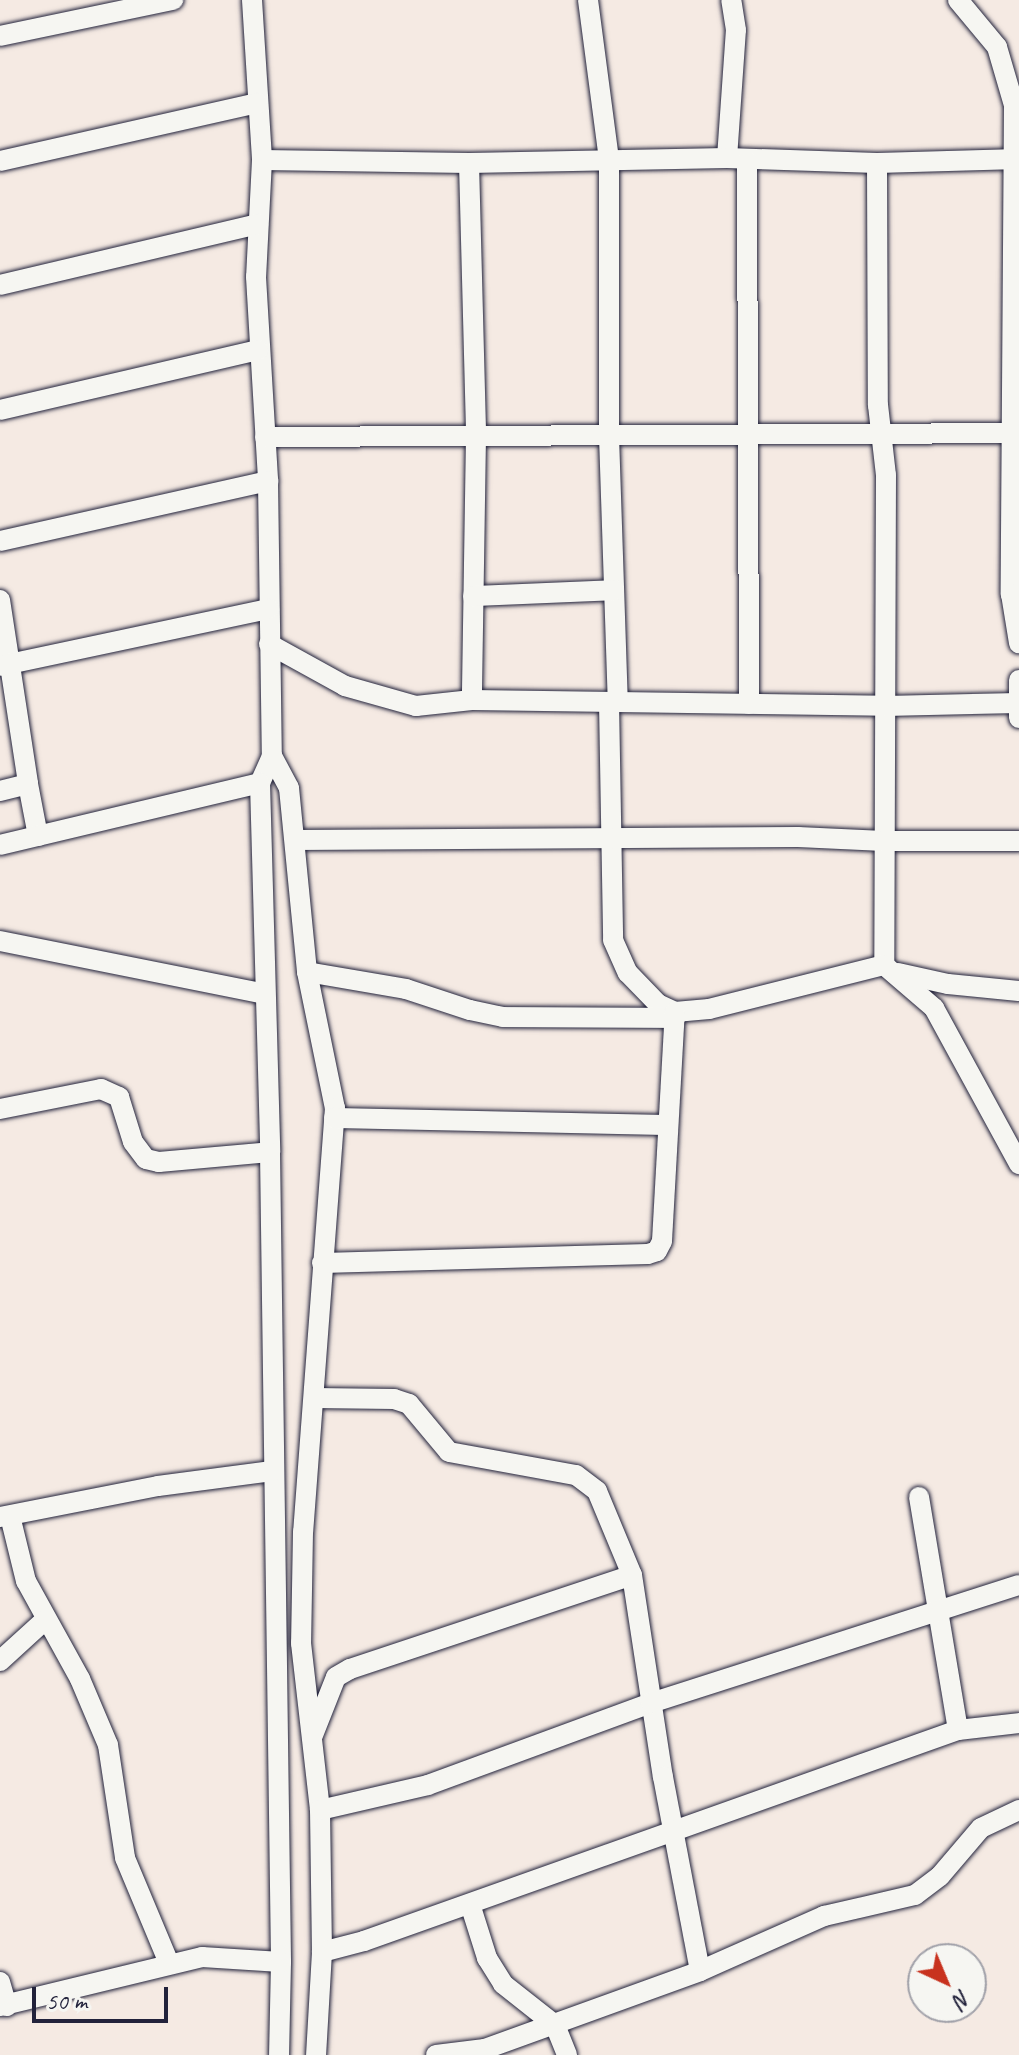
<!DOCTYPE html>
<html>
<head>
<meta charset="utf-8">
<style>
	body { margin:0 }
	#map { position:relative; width:1019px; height:2055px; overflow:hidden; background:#f5eae3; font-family:Caveat,sans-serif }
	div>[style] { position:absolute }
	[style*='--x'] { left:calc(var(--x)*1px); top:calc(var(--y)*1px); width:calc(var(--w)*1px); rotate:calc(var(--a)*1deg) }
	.roads { filter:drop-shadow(0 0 2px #22223b) drop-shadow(0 0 2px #22223b) }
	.minor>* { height:20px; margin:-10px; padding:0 10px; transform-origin:10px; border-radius:10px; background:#f6f6f2 }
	span { translate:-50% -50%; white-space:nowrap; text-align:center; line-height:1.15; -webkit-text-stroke:6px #f6f6f2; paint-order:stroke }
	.north { position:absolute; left:907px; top:1943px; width:80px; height:80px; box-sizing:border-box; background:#f6f6f2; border:2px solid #a1a1a9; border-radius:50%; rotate:136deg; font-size:22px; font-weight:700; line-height:32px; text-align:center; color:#22223b }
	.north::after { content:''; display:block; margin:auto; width:28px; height:36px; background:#c8321e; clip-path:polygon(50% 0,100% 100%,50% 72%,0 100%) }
	.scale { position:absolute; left:32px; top:1987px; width:136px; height:36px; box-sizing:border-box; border:4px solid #22223b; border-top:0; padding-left:10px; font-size:24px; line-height:28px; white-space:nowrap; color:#22223b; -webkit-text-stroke:6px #f6f6f2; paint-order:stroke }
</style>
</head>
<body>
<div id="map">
	<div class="roads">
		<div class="minor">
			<i style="--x:252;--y:0;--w:160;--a:86.4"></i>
			<i style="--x:262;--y:160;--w:117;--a:92.9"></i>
			<i style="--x:256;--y:277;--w:204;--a:86.6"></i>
			<i style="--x:268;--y:481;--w:275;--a:89.2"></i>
			<i style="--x:272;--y:756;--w:30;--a:114"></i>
			<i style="--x:260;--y:783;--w:369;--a:88.4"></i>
			<i style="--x:270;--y:1152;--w:810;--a:89.22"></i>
			<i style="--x:281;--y:1962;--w:93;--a:91.2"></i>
			<i style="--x:588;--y:0;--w:161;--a:82.5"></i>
			<i style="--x:609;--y:160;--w:276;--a:90"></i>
			<i style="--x:609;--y:436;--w:266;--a:88.1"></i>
			<i style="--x:958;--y:0;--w:61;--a:50.3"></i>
			<i style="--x:997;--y:47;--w:60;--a:73.7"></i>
			<i style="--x:1014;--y:105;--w:489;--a:90.4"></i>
			<i style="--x:1011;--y:594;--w:50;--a:80.7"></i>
			<i style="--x:0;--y:36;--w:177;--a:-11.8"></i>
			<i style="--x:727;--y:158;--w:128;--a:-86"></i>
			<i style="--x:736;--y:30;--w:30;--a:-99"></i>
			<i style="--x:262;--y:160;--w:207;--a:0.8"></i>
			<i style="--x:469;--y:163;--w:258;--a:-1.1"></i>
			<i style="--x:727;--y:158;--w:150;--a:1.9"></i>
			<i style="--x:877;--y:163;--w:142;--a:-1.6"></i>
			<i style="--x:0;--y:161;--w:264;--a:-12.7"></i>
			<i style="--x:747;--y:161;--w:543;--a:89.79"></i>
			<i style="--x:469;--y:163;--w:273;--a:88.5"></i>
			<i style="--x:476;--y:436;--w:264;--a:90.9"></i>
			<i style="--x:877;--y:163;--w:242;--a:89.8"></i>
			<i style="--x:878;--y:405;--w:70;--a:83.5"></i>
			<i style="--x:886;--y:475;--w:490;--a:90.2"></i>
			<i style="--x:0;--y:285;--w:265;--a:-13.3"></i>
			<i style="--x:0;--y:410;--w:265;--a:-13.1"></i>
			<i style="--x:265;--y:437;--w:754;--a:-0.3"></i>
			<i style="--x:0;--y:541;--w:275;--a:-12.6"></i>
			<i style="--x:473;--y:596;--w:141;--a:-2.4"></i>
			<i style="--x:0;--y:600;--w:186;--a:81.3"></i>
			<i style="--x:28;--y:784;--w:29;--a:166"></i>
			<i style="--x:269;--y:644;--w:87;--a:28.9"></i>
			<i style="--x:345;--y:686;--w:74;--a:15.7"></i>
			<i style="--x:416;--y:706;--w:56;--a:-6.1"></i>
			<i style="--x:472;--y:700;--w:413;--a:0.8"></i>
			<i style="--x:885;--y:706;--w:134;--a:-1.3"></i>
			<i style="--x:0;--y:666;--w:275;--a:-12"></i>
			<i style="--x:1019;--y:680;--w:38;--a:90"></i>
			<i style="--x:609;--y:702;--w:238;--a:89"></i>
			<i style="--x:613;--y:940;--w:36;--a:66"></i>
			<i style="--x:628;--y:973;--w:43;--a:45.9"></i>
			<i style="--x:658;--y:1004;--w:19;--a:25"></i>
			<i style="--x:675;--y:1012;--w:34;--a:-5"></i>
			<i style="--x:709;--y:1009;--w:180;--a:-14.1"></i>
			<i style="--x:884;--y:965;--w:66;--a:40.7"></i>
			<i style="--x:934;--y:1008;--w:178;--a:61.4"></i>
			<i style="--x:272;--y:756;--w:36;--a:62"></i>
			<i style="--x:289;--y:788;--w:185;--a:84.4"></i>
			<i style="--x:307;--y:972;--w:139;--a:78.4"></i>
			<i style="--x:335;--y:1108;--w:425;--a:94.3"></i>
			<i style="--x:303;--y:1532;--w:111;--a:91"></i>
			<i style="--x:301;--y:1643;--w:168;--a:83.5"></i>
			<i style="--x:320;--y:1810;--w:142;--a:89.2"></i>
			<i style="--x:322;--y:1952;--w:103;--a:93.3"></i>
			<i style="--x:28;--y:784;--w:53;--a:79.1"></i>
			<i style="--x:295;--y:840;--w:503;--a:-0.34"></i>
			<i style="--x:798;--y:837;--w:86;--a:2.7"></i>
			<i style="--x:884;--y:841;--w:135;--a:0"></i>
			<i style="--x:0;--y:845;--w:267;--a:-13.4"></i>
			<i style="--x:0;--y:941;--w:270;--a:11.3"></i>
			<i style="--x:307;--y:972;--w:100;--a:9.7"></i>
			<i style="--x:406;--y:989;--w:67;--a:18.2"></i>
			<i style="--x:470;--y:1010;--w:34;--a:12"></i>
			<i style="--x:503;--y:1017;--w:172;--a:0.3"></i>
			<i style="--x:898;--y:973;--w:51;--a:12.4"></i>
			<i style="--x:948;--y:984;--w:71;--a:5.6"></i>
			<i style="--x:0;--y:1109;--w:103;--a:-11.2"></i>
			<i style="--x:101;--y:1089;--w:20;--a:24"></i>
			<i style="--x:119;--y:1097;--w:47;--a:72.7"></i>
			<i style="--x:133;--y:1142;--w:21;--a:53"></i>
			<i style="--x:146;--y:1159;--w:13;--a:13"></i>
			<i style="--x:159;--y:1162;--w:111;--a:-5.1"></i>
			<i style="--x:334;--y:1118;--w:333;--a:1.2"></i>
			<i style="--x:322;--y:1263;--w:326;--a:-1.6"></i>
			<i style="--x:648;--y:1254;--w:9;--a:-18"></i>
			<i style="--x:657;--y:1251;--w:11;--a:-63"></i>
			<i style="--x:662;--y:1241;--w:229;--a:-86.8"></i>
			<i style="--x:314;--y:1398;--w:80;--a:0.7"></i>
			<i style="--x:394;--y:1399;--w:16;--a:18"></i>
			<i style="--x:409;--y:1404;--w:62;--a:50.2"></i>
			<i style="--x:449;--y:1452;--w:129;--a:10.3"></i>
			<i style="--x:576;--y:1475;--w:26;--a:37"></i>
			<i style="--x:597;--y:1491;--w:91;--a:67.4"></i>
			<i style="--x:632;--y:1575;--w:204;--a:81.3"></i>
			<i style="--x:663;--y:1777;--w:197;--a:79.2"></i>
			<i style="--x:919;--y:1497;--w:236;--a:80.5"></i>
			<i style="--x:10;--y:1516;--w:67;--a:76.2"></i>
			<i style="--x:26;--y:1581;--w:112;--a:61.1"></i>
			<i style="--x:80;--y:1679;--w:72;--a:67"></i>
			<i style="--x:108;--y:1745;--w:114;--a:81.4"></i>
			<i style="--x:125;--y:1858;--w:114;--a:67.3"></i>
			<i style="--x:0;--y:1517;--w:161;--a:-11.1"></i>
			<i style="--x:158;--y:1486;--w:115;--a:-7.5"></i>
			<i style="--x:0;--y:1661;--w:61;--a:-42.3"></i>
			<i style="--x:313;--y:1735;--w:62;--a:-68.4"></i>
			<i style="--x:336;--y:1677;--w:16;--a:-30"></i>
			<i style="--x:350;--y:1669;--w:297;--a:-18.4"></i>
			<i style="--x:320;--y:1810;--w:111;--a:-13"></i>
			<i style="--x:428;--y:1785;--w:238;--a:-20.2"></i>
			<i style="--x:651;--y:1703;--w:386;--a:-17.8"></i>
			<i style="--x:470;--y:1904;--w:57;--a:72.5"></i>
			<i style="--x:487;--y:1958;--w:31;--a:58"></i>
			<i style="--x:503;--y:1984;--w:66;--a:38.3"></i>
			<i style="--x:555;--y:2025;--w:32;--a:68"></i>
			<i style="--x:322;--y:1952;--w:43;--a:-14.7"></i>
			<i style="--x:364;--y:1941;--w:630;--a:-19.56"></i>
			<i style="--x:958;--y:1730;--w:61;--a:-6.5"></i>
			<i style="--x:0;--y:1982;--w:25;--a:74"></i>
			<i style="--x:0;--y:2006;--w:208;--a:-13.6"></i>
			<i style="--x:202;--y:1957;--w:79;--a:3.6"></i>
			<i style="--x:436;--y:2055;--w:49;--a:-7"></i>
			<i style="--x:485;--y:2049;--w:229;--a:-19.9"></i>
			<i style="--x:700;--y:1971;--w:136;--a:-23.9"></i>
			<i style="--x:824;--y:1916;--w:93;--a:-13"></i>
			<i style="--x:915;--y:1895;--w:31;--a:-37"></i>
			<i style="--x:940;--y:1876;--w:63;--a:-49.5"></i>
			<i style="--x:981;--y:1828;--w:42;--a:-25.3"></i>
		</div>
	</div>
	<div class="north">N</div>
	<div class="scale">50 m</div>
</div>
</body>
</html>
